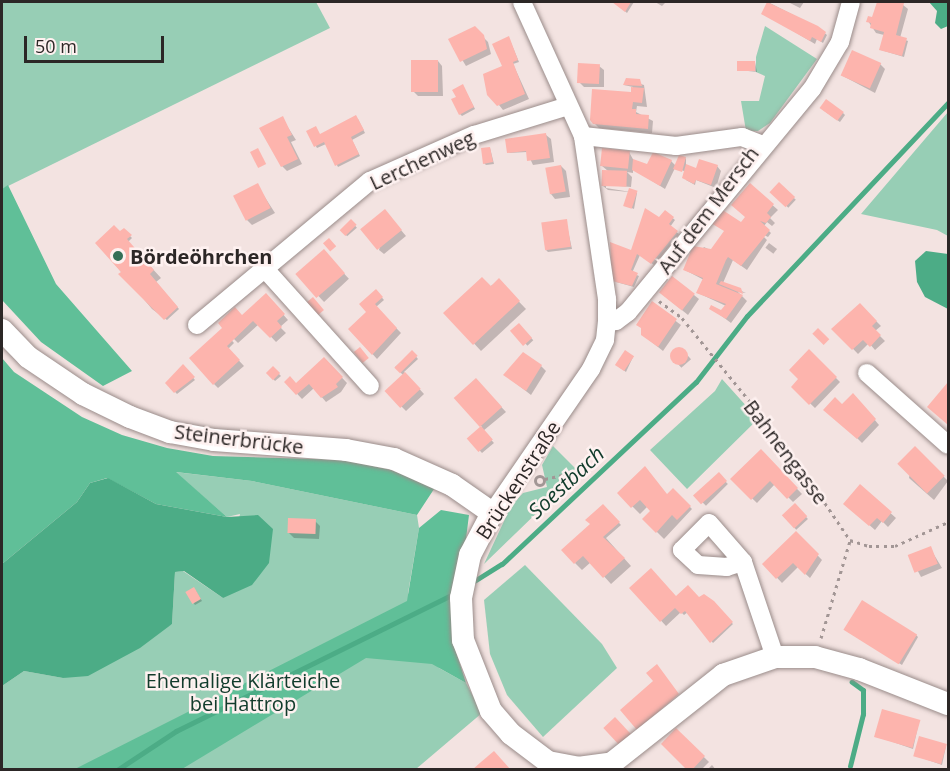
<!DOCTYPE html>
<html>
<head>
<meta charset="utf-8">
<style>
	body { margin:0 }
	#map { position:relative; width:950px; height:771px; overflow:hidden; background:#f3e3e1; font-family:"Open Sans",sans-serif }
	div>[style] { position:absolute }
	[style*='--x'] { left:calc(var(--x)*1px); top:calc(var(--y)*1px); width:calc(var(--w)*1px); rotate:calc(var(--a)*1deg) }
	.green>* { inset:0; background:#97ceb5 }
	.forest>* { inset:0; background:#60bf98 }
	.water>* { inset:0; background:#4cac86 }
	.shadow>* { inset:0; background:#0003; transform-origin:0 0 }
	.stream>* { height:5px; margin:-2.5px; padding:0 2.5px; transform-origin:2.5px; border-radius:2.5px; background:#4cac86 }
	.building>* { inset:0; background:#fdb4ad; transform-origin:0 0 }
	.round { border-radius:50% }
	.path>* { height:3px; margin-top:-1.5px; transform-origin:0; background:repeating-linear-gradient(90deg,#a29695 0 3px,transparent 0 7.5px) }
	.path>.ring { margin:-1.5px; padding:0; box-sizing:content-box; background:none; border:3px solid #a29695; border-radius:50% }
	.roads { filter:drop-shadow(0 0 2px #9a8c8a) drop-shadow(0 0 2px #9a8c8a) }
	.minor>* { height:18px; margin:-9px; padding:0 9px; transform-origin:9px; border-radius:9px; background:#fff }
	.tertiary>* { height:22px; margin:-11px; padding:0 11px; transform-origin:11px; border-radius:11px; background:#fff }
	.dots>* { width:16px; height:16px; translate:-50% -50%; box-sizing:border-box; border:3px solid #fef1f0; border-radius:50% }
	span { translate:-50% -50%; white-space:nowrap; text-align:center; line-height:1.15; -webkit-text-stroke:5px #fef1f0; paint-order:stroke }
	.street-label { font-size:20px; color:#2c2726 }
	.poi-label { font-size:20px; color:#2c2726; font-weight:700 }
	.left { translate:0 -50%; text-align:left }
	.park-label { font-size:20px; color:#113b2b }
	.water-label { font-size:21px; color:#0f3a2a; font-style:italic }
	.frame { position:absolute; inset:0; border:3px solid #2c2726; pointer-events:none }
	.scale { position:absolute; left:24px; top:36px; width:140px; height:27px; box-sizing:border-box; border:3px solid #2c2726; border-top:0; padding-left:8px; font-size:18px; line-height:21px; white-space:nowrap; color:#2c2726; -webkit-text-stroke:4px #fef1f0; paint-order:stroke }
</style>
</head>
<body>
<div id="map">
	<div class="green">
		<i style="clip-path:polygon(2px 2px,316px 2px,330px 28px,2px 189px)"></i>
		<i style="clip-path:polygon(765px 26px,817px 59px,770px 123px,758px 131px,746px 131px,741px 101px,759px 101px,765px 76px,756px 72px,756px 57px)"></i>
		<i style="clip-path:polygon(948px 112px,948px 236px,937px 230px,861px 214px)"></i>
		<i style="clip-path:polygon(722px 379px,758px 419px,687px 489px,650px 450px,715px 391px)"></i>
		<i style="clip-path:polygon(553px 446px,579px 472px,484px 564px,511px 506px,523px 493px,547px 487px,542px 465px)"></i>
		<i style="clip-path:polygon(175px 472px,252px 481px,417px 515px,419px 528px,408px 593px,439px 668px,466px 683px,482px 713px,416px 769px,2px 770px,2px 686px,24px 671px,63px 678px,172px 624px,175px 572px,183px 571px,223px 598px,240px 514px,227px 517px)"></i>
		<i style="clip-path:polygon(525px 565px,602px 644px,617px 668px,543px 737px,507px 695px,490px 654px,484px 600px)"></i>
	</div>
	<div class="forest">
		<i style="clip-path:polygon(8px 185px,56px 284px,132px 371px,103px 386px,41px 342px,2px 300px,2px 189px)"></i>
		<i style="clip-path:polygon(2px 358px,14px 372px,82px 417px,122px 435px,167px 448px,213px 456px,346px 460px,391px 470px,436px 486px,417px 515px,252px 481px,176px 472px,227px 517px,156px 504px,107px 478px,90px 483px,77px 502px,2px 564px)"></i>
		<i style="clip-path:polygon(441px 510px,469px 515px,453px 642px,466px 683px,432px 664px,366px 658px,182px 769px,73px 770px,407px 601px,419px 528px)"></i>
	</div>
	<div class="water">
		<i style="clip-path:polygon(929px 2px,948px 2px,948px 26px,941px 29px,935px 23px,937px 11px)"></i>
		<i style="clip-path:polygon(926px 251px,948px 254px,948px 309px,925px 297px,917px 282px,915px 261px)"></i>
		<i style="clip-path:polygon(108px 478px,156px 504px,227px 517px,258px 515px,273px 529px,269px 563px,252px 585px,223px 598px,184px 571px,175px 572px,172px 624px,140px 648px,88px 676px,63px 678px,24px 671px,2px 686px,2px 564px,77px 502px,90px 483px)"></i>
	</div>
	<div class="shadow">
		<i style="clip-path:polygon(614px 2px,634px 2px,627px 13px)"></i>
		<i style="clip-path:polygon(655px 2px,666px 2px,662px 6px)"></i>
		<i style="clip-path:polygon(768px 2px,817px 27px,827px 35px,823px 43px,817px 39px,815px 44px,763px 13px)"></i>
		<i style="clip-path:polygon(788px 2px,804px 2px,800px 8px)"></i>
		<i style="clip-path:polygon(878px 2px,903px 5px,908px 9px,900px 38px,908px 41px,904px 57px,881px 50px,884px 35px,876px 33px,868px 21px,874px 19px)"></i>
		<i style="clip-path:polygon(474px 28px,488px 42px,491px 54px,466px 66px,450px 40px)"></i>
		<i style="clip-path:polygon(509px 38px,519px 62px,513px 64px,529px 99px,503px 110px,499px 105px)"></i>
		<i style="clip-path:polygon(438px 61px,442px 66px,443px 96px,418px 96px,414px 92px)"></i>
		<i style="clip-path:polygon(755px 62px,757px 72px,739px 70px)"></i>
		<i style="clip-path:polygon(880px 64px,885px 69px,875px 93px,843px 76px)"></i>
		<i style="clip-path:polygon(599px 66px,604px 70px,604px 87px,584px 87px,579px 82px)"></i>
		<i style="clip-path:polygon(627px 80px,644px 85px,647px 107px,637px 106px,636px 112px,653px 121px,652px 133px,599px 128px,591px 120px,632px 94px,633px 87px,624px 85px)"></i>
		<i style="clip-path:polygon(464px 88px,475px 109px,462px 116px,460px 114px)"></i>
		<i style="clip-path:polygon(823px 110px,843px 113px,845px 115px,840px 122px)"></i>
		<i style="clip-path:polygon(282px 118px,296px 140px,291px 142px,302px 164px,287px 171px,282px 166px)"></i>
		<i style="clip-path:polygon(358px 119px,365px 133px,352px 140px,360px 156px,338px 167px,326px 144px,317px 148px,308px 132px,321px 136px)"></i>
		<i style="clip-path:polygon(546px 135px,551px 139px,554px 162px,533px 165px,527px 152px,508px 153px)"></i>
		<i style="clip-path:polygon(490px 148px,494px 164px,486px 165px,484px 163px)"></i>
		<i style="clip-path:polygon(629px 152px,634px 161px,648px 166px,671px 161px,676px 166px,686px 158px,686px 166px,697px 169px,717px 166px,721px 171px,716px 188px,696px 180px,695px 185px,686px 180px,690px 173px,675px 168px,665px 189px,633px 169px,633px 173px,627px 172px,632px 177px,631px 187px,606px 185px,606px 188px,637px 193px,634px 209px,625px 205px,629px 192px,608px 190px,603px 186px,608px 171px,602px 166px)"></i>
		<i style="clip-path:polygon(561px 166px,566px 171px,570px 197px,555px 199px,551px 194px)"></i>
		<i style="left:779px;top:184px;width:23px;height:11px;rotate:43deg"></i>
		<i style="clip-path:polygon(257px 185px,275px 213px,252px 225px,247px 220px)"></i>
		<i style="clip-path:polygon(750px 185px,778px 210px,770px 218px,775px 223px,772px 226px,767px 222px,764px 226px,771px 233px,768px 237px,760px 233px,767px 240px,747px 270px,733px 260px,723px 283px,746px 293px,738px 292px,747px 301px,731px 323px,711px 308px,721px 312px,726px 306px,698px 293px,704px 280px,685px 270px,704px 247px,712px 251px,747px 218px)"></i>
		<i style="clip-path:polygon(665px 212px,675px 220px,670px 227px,679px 234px,654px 265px,640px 255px,632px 273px,639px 276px,634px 287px,616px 282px,632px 251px)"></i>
		<i style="clip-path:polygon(389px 216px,406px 236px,384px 254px,379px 250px)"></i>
		<i style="left:351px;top:221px;width:9px;height:13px;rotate:49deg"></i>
		<i style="clip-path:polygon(566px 221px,572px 249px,548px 252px,546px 250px)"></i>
		<i style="clip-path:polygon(124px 230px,132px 238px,128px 242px,161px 278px,156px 282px,179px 309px,167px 320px,152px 309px,97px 243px)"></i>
		<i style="left:769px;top:243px;width:10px;height:6px;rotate:37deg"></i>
		<i style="left:323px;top:251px;width:38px;height:34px;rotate:47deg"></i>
		<i style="clip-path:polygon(499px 281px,526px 309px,481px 351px,446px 313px)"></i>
		<i style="clip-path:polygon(376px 291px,384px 300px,376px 307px,401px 333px,377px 359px,350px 329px,369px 312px)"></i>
		<i style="clip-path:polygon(661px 293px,694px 295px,699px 299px,688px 315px)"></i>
		<i style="clip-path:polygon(266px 295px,288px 320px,280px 327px,286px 333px,276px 342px,259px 324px,238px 343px,230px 335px,242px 316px)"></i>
		<i style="clip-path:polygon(653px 304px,681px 325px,663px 351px,648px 339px,643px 329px)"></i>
		<i style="clip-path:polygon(860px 305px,881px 326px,875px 331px,885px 341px,875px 350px,869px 343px,858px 354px,834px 329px)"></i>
		<i style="left:519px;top:325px;width:21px;height:8px;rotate:47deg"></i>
		<i style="clip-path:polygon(227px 335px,234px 343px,228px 349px,244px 366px,218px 388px,214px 384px)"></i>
		<i style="left:681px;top:348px;width:15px;height:13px;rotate:48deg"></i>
		<i style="clip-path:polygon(809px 351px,840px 382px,815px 408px,793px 387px,801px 380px)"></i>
		<i style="clip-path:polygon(412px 352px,418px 359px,404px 372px,424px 394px,406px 411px,386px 391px,403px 375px,395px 367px)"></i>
		<i style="clip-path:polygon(633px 357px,626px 372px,619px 367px)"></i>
		<i style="clip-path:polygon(324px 359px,347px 383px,341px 392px,326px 402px,314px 388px,302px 399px,286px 382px,296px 385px)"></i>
		<i style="clip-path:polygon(183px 366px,195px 380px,177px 394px,167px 383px)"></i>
		<i style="clip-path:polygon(541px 366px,546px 371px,531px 395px,505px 375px)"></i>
		<i style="clip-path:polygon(273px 368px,281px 376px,275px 381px,268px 373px)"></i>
		<i style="clip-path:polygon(476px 380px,506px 412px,483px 431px,494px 443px,482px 453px,469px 439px,482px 427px,455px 398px)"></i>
		<i style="clip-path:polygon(948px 384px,948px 424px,929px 407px)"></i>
		<i style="clip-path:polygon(854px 395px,879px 425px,862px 443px,835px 416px)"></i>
		<i style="clip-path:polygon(915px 448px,948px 481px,934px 500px,909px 478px)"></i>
		<i style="clip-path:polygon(761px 452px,802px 494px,793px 502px,775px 484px,757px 503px,732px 479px)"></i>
		<i style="left:718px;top:474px;width:14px;height:31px;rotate:45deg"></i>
		<i style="clip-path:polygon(860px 486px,896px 518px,888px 527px,882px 521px,875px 530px,850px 508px)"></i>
		<i style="clip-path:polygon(673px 490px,692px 509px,664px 539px,644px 519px,652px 511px,648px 506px,640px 514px,619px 493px,668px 495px)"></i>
		<i style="left:795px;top:505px;width:19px;height:16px;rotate:47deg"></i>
		<i style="clip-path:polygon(603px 506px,621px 525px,606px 538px,631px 566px,611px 584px,591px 562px,582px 570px,575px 563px)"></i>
		<i style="clip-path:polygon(315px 521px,320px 526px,319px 539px,294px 538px,289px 533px)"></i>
		<i style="clip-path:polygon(796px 533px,822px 560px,810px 578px,798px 567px,782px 583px,764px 564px)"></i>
		<i style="clip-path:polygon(930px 548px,942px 568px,921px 577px,910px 556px)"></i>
		<i style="clip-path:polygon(631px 588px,676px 598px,700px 599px,704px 596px,733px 624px,713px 643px,688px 612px,684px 615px,681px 612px,666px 626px)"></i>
		<i style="clip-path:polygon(196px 591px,202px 601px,195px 605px,187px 593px)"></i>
		<i style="clip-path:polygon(845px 630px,916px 635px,918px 637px,902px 665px)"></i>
		<i style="clip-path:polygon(919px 722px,913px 749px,876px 736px)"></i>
		<i style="clip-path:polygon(676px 730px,709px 762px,701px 770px,689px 770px)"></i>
		<i style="clip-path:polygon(946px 746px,942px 765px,914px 755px)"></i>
		<i style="clip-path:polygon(712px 765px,716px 770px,707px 770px)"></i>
	</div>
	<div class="stream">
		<i style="--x:471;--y:583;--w:36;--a:-32"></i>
		<i style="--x:502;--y:564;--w:266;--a:-43.2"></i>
		<i style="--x:696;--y:382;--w:83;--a:-52.3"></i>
		<i style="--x:747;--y:316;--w:293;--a:-46.7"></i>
		<i style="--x:850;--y:766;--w:54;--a:-76"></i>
		<i style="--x:863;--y:714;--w:24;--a:-90"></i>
		<i style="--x:863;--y:690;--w:14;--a:-144"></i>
		<i style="--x:117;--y:770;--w:71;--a:-33.5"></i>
		<i style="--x:176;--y:731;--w:311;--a:-26.3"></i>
	</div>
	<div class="building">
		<i style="clip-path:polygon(612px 2px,631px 2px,625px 12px)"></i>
		<i style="clip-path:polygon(767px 2px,818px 26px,826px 32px,821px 42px,812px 37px,810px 41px,761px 14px)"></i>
		<i style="clip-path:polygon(877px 2px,904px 3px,896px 35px,907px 38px,902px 56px,879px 50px,884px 32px,870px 28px,871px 23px,866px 22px,868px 16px,872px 17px)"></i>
		<i style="clip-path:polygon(475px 26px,484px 35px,487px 49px,460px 62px,448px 39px)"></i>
		<i style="clip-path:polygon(509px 36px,518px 60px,513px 62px,525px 94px,497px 106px,487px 95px,483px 74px,502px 66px,492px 44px)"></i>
		<i style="left:852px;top:50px;width:32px;height:28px;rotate:24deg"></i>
		<i style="left:411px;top:60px;width:27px;height:32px"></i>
		<i style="left:737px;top:61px;width:18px;height:10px"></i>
		<i style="left:578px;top:63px;width:22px;height:20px;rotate:3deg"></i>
		<i style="clip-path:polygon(626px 78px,640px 79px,642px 86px,623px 85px)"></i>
		<i style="clip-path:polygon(463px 84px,474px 107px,459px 115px,451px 99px,456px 97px,452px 90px)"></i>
		<i style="clip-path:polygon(631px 87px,644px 88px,642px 103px,633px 102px,632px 109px,636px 109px,636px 114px,649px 115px,648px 129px,593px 124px,590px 120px,592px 89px,631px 92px)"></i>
		<i style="left:826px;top:99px;width:22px;height:11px;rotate:36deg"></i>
		<i style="clip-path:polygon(356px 115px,364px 130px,351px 137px,359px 154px,335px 166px,324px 142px,314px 147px,306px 131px,316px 126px,320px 134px)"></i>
		<i style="clip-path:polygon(283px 116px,292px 135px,287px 137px,298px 159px,281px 167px,259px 128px)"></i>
		<i style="clip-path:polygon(546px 133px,550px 158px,527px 161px,526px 151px,507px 153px,505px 139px)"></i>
		<i style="clip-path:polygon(490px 147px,493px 162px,483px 164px,481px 148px)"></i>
		<i style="left:258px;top:148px;width:18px;height:9px;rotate:63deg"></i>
		<i style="left:602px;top:148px;width:28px;height:18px;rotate:6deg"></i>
		<i style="clip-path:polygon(653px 152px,672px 160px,660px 186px,632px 170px,633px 159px,647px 164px)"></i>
		<i style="clip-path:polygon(679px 155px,686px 157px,682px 172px,673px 169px)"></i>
		<i style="clip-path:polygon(699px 159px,718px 165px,711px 185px,696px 180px,694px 184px,682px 178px,686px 164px,696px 168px)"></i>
		<i style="left:561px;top:165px;width:27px;height:16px;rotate:80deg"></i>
		<i style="left:602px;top:170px;width:25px;height:16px;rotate:2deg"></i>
		<i style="left:779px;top:182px;width:22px;height:14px;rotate:43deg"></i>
		<i style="left:258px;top:183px;width:28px;height:28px;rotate:63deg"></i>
		<i style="clip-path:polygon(750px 183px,774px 204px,767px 213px,771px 217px,766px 223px,760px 221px,770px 230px,741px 266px,728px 257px,726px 260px,716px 284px,743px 295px,726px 319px,709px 309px,711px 305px,721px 310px,726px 304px,696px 293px,703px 278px,683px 270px,693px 246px,711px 249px,724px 231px,711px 223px,721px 209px,741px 222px,745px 217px,731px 205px)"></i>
		<i style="left:629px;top:188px;width:9px;height:19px;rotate:18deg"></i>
		<i style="clip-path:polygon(645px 208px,659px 217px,665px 210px,674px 217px,669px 224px,678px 231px,651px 264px,637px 254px,631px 270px,638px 273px,632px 286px,612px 281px,610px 242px,631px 250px)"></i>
		<i style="left:385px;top:209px;width:27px;height:32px;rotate:51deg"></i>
		<i style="left:351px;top:219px;width:8px;height:16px;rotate:45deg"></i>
		<i style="left:567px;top:219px;width:28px;height:26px;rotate:82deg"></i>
		<i style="clip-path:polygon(114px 225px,120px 231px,124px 228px,132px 235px,127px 239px,154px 270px,150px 274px,178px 307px,164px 320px,118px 274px,121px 272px,95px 243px)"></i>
		<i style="left:329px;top:238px;width:11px;height:8px;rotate:49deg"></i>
		<i style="left:324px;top:249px;width:32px;height:38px;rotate:49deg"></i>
		<i style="left:672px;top:276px;width:29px;height:21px;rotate:38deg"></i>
		<i style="clip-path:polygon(482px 277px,491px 286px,499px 278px,520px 301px,473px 345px,443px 313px)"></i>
		<i style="clip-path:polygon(721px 281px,741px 288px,743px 294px,719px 284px)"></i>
		<i style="clip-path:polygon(376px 289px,383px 297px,375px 304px,397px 328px,372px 355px,348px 329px,366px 312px,359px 304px)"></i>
		<i style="clip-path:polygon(266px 293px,285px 314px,277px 321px,282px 327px,270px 338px,253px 321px,227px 346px,240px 360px,213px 385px,189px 358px,222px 328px,218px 323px,235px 307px,242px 315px)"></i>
		<i style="left:313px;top:297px;width:17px;height:8px;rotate:50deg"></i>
		<i style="clip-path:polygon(652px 301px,677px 319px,658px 347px,641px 335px,641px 328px,636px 325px)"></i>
		<i style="clip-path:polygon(860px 303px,877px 321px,872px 326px,881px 335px,870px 347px,863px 340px,852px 350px,831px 329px)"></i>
		<i style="left:519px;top:323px;width:20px;height:12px;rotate:49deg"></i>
		<i style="left:818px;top:328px;width:16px;height:8px;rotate:45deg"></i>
		<i style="left:360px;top:347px;width:14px;height:8px;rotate:51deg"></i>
		<i class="round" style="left:670px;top:347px;width:18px;height:18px"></i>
		<i style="clip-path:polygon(809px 349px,837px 377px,809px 405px,791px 387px,798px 379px,789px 370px)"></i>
		<i style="left:412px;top:350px;width:8px;height:25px;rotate:45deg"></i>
		<i style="left:625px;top:350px;width:11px;height:18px;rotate:34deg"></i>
		<i style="clip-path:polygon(523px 352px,542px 365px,526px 391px,503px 375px)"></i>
		<i style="clip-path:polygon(324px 357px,343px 377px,336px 384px,338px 387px,321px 398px,309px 384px,296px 395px,284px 382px,290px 376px,296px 383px)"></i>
		<i style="clip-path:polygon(183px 364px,195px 377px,174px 393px,165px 383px)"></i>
		<i style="left:273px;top:366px;width:10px;height:10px;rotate:45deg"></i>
		<i style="left:405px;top:372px;width:23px;height:28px;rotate:47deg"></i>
		<i style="left:476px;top:378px;width:39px;height:30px;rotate:48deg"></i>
		<i style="clip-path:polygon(948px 382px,948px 425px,927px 407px)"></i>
		<i style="clip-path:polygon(853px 393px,876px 419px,857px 439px,823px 410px,835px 397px,842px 404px)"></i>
		<i style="left:481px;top:426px;width:18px;height:19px;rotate:49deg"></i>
		<i style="left:915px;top:446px;width:42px;height:25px;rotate:45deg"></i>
		<i style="clip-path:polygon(761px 449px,798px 488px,787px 499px,770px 481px,751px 500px,730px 479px)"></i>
		<i style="clip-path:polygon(645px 466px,667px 494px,673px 488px,691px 506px,677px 520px,672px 515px,656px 533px,642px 519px,650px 511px,640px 500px,631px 508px,617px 493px)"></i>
		<i style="left:719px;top:472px;width:12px;height:35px;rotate:48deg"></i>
		<i style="clip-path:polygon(860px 484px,892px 512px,883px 523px,877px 518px,869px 526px,843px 504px)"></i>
		<i style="left:795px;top:503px;width:18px;height:18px;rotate:47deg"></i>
		<i style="clip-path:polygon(603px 504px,620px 522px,603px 537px,625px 558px,603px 578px,583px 556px,574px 564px,561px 550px,590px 524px,585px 520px)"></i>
		<i style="left:288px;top:518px;width:28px;height:15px;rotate:2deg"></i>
		<i style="clip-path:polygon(796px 531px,819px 554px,805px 575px,793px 563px,776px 579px,762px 564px)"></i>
		<i style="left:931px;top:546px;width:19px;height:25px;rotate:69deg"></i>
		<i style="clip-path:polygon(651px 568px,676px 596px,688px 585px,699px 597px,704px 594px,714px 601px,733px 622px,710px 643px,685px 611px,681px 614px,675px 608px,660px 622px,629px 588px)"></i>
		<i style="left:194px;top:587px;width:14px;height:10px;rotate:60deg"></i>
		<i style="left:862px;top:600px;width:65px;height:35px;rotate:32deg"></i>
		<i style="clip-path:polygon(657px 664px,679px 694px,637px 730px,620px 710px,653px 681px,646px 673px)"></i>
		<i style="left:882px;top:709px;width:40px;height:29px;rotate:16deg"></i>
		<i style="left:615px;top:717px;width:25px;height:16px;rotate:47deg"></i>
		<i style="clip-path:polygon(676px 728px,705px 756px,692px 770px,687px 770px,661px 744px)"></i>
		<i style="left:919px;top:736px;width:29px;height:21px;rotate:16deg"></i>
		<i style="clip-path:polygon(494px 751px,511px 770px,472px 770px,481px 762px)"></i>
	</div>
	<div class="path">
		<i style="--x:659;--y:301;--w:29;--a:36"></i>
		<i style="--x:682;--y:318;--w:166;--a:50.9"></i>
		<i style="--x:787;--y:447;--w:112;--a:55.9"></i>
		<i style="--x:850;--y:540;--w:20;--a:18"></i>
		<i style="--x:869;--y:546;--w:26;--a:0"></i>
		<i style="--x:895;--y:546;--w:58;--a:-24.4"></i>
		<i class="ring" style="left:535.5px;top:476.5px;width:6px;height:6px"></i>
		<i style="--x:545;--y:479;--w:18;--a:-13"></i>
		<i style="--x:821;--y:638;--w:101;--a:-73.4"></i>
	</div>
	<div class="roads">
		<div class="minor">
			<i style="--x:583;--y:136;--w:94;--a:6.1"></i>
			<i style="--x:676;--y:146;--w:67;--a:-7.8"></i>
			<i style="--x:742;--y:137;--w:22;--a:21"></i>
			<i style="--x:265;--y:269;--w:157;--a:48.1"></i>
			<i style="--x:607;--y:322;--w:9;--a:-6"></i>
			<i style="--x:616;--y:321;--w:15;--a:-37"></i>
			<i style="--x:628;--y:312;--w:289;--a:-50.5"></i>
			<i style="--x:812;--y:89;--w:55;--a:-59.2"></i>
			<i style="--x:840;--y:42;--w:41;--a:-74.6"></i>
			<i style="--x:197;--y:325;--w:225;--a:-39.8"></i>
			<i style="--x:370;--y:181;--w:114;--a:-23.9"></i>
			<i style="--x:474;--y:135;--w:98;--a:-17.1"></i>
			<i style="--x:867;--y:373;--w:108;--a:41.6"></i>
			<i style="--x:492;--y:513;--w:175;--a:-55.5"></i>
			<i style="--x:591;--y:369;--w:32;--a:-64"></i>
			<i style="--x:605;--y:340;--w:18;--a:-84"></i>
			<i style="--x:607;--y:322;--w:23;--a:-90"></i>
			<i style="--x:607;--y:299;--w:165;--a:-98.4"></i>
			<i style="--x:583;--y:136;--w:147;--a:-114.5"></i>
			<i style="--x:743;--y:562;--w:17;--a:163"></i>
			<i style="--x:727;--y:567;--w:29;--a:-176"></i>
			<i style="--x:698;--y:565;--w:22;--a:-137"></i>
			<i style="--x:682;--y:550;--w:38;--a:-45"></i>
			<i style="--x:709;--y:523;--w:52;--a:48.9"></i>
			<i style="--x:743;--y:562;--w:100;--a:71.4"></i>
		</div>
		<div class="tertiary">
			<i style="--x:2;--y:330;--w:37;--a:46"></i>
			<i style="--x:28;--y:357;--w:66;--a:33.9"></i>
			<i style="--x:83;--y:394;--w:52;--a:26.1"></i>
			<i style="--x:130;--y:417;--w:43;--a:20.6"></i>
			<i style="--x:170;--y:432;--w:45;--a:10.3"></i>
			<i style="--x:214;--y:440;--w:132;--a:4.3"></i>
			<i style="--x:346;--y:450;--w:49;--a:10.6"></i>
			<i style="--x:394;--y:459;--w:64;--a:24.1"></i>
			<i style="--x:452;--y:485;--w:49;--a:35"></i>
			<i style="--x:492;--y:513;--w:47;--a:117.6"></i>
			<i style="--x:470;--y:555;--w:44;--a:101.8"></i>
			<i style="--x:461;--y:598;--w:42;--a:87.3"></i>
			<i style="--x:463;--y:640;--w:76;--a:68.5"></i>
			<i style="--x:491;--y:711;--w:30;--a:49"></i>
			<i style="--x:511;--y:734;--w:46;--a:37.1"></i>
			<i style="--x:548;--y:762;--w:31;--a:11"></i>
			<i style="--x:578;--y:768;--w:34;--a:-8"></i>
			<i style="--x:612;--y:763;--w:142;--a:-38.4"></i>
			<i style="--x:723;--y:675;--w:55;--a:-19.1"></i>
			<i style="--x:775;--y:657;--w:40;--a:0"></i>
			<i style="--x:815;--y:657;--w:46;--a:15.3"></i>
			<i style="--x:859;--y:669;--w:96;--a:21.5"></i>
		</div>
	</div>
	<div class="dots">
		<i style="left:118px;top:256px;background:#367058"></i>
	</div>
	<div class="street-label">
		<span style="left:422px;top:160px;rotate:-25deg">Lerchenweg</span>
		<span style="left:708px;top:210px;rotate:-53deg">Auf dem Mersch</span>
		<span style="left:239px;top:439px;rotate:7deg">Steinerbrücke</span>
		<span style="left:786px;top:452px;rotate:53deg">Bahnengasse</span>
		<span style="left:518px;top:480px;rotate:-57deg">Brückenstraße</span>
	</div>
	<div class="poi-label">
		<span class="left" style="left:130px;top:256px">Bördeöhrchen</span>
	</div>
	<div class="park-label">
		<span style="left:243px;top:692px">Ehemalige Klärteiche<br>bei Hattrop</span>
	</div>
	<div class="water-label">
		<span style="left:566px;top:482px;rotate:-43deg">Soestbach</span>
	</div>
	<div class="frame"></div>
	<div class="scale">50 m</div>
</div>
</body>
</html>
